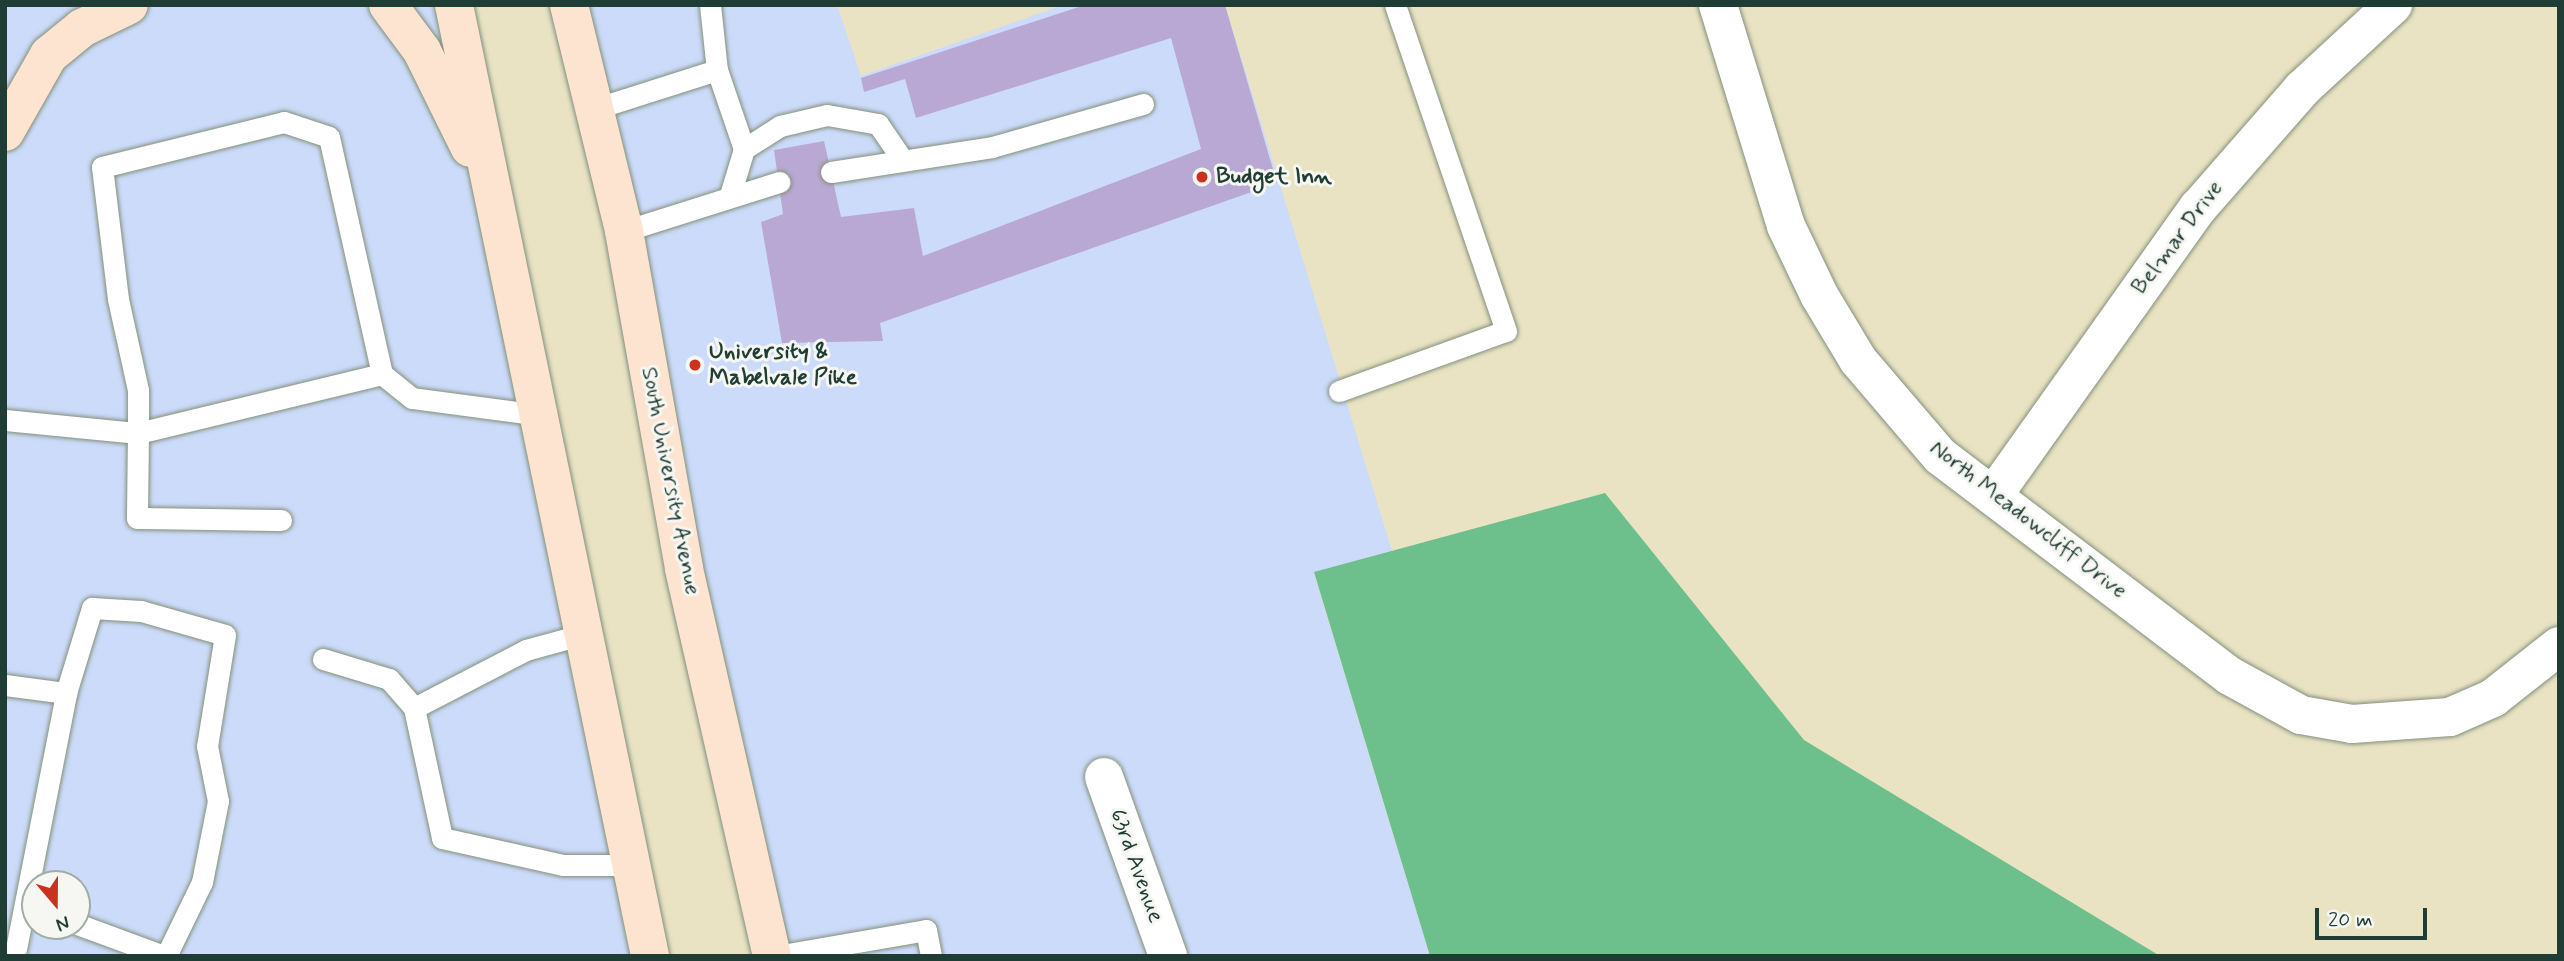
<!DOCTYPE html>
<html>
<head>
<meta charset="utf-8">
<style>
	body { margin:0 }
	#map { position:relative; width:2564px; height:961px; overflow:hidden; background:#e9e3c4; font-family:Mynerve,sans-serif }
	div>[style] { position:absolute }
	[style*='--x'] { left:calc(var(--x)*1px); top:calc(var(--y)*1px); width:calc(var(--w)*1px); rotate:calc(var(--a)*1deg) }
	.built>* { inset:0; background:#ccdbfa }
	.forest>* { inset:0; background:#6dc08c }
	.building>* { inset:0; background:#baa8d4 }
	.roads { filter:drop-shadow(0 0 2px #84907c) drop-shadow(0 0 2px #84907c) }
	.lane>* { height:21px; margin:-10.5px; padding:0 10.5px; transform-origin:10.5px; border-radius:10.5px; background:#fff }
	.street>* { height:38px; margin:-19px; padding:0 19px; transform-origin:19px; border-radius:19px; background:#fff }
	.secondary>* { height:38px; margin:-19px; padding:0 19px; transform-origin:19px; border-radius:19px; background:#fde4d1 }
	.dots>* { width:19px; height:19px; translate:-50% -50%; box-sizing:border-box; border:4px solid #f6f6f2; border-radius:50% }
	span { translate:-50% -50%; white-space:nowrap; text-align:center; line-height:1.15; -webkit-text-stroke:6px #f6f6f2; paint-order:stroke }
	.poi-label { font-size:23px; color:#1f3d34; font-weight:700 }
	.left { translate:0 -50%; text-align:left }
	.street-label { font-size:23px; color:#1f3d34 }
	.frame { position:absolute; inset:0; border:7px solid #1f3d34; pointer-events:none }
	.north { position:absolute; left:21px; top:870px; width:70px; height:70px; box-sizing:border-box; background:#f6f6f2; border:2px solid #a0aca6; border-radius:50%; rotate:160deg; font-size:19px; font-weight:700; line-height:28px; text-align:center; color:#1f3d34 }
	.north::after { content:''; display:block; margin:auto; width:24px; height:32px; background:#c8321e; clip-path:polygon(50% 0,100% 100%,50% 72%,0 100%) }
	.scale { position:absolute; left:2315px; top:908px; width:112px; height:32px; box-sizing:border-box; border:4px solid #1f3d34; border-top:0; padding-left:9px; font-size:21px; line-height:24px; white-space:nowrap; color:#1f3d34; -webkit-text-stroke:5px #f6f6f2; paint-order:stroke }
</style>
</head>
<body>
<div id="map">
	<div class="built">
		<i style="clip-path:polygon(evenodd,5px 5px,452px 5px,647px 956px,5px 956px,5px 5px,35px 884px,77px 884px,77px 926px,35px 926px,35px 884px)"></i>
		<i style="clip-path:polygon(565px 5px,837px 5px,861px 76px,1063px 5px,1225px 5px,1392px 551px,1314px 573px,1430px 956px,763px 956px)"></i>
	</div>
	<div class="forest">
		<i style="clip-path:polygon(1605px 493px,1804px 740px,2160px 956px,1430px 956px,1314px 572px)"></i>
	</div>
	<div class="building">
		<i style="clip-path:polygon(1085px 5px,1225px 5px,1277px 183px,880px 323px,883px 341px,782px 343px,761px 222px,783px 214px,774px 150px,824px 141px,841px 217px,914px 208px,923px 256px,1201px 149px,1171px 38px,916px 118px,905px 79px,864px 92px,861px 78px)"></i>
	</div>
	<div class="roads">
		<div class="lane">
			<i style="--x:710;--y:5;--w:65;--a:83.9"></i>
			<i style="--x:717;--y:70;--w:83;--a:71.1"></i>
			<i style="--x:594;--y:109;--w:129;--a:-17.6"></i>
			<i style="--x:831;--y:172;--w:163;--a:-8.8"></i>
			<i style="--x:992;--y:147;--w:157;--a:-15.9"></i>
			<i style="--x:730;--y:195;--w:48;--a:-73.1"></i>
			<i style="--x:744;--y:149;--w:43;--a:-32.6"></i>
			<i style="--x:780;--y:126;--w:48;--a:-13.2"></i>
			<i style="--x:827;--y:115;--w:52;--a:10"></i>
			<i style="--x:878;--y:124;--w:42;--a:55.6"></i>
			<i style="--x:624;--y:231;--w:163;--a:-17.5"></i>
			<i style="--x:382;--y:374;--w:251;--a:166.4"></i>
			<i style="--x:138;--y:433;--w:43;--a:-90"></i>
			<i style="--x:138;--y:390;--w:93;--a:-102.4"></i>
			<i style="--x:118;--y:299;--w:133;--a:-96.9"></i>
			<i style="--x:102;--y:167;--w:187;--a:-13.9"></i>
			<i style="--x:284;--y:122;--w:47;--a:18.4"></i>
			<i style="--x:329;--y:137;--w:243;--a:77.4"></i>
			<i style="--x:382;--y:374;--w:38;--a:39"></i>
			<i style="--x:412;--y:398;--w:129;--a:7.6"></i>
			<i style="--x:1339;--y:391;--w:177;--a:-19.8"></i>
			<i style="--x:1506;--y:331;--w:344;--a:-108.8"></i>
			<i style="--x:5;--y:420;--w:134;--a:5.6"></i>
			<i style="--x:138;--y:433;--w:85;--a:90.7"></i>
			<i style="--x:137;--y:518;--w:144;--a:0.8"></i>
			<i style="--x:584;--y:634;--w:60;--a:164.6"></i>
			<i style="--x:526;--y:650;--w:126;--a:152.6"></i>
			<i style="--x:414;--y:708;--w:133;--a:77.8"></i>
			<i style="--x:442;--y:838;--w:124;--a:12.6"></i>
			<i style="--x:563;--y:865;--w:69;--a:0"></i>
			<i style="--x:323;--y:659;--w:69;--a:16.9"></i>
			<i style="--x:389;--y:679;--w:38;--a:49"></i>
			<i style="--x:5;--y:685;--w:62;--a:7.5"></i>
			<i style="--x:66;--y:693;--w:89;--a:-73"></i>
			<i style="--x:92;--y:608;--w:49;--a:3.5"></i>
			<i style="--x:141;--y:611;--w:87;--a:15.9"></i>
			<i style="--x:225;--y:635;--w:112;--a:99.2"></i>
			<i style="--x:207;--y:746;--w:56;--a:78.7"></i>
			<i style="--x:218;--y:801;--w:83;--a:101.2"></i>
			<i style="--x:202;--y:882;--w:82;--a:115.9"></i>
			<i style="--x:77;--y:924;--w:93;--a:20.2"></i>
			<i style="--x:16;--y:949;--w:261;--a:-78.9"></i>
			<i style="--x:776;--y:956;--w:152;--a:-9.8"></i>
			<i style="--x:926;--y:930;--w:26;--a:79"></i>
		</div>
		<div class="street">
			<i style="--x:1718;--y:5;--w:231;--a:72.9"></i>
			<i style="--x:1786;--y:226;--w:76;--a:64.4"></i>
			<i style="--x:1819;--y:295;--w:76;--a:59"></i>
			<i style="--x:1858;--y:360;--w:126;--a:49.5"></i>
			<i style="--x:1940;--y:456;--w:364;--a:37.2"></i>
			<i style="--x:2230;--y:676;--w:81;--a:28.8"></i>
			<i style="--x:2301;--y:715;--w:52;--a:10"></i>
			<i style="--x:2352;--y:724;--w:98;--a:-4.1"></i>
			<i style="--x:2450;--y:717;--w:47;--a:-23.8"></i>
			<i style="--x:2493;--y:698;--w:84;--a:-38.2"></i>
			<i style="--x:1993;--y:496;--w:354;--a:-54.6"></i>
			<i style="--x:2198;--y:208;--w:158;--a:-48.8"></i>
			<i style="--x:2302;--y:89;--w:124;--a:-42.7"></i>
			<i style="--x:1104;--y:777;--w:190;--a:70.3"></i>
		</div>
		<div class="secondary">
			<i style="--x:388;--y:5;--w:57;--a:53.5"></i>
			<i style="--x:422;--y:51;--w:108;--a:63.7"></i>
			<i style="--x:454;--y:5;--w:971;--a:78.35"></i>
			<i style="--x:569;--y:5;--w:233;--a:76.3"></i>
			<i style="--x:624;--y:231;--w:343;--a:79.9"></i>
			<i style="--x:684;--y:569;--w:397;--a:77.2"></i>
			<i style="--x:5;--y:132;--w:89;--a:-60.3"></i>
			<i style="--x:49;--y:55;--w:43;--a:-39.3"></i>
			<i style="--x:82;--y:28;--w:52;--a:-26.1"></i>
		</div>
	</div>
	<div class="dots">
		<i style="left:1202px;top:177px;background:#c8321e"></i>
		<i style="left:695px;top:365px;background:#c8321e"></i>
	</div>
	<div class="poi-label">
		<span class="left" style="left:1216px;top:177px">Budget Inn</span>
		<span class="left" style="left:709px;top:365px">University &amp;<br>Mabelvale Pike</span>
	</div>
	<div class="street-label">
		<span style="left:2178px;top:238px;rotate:-53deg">Belmar Drive</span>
		<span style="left:670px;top:481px;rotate:79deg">South University Avenue</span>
		<span style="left:2028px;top:520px;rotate:38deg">North Meadowcliff Drive</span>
		<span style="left:1136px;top:866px;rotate:70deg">63rd Avenue</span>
	</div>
	<div class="frame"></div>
	<div class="north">N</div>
	<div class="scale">20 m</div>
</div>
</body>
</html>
